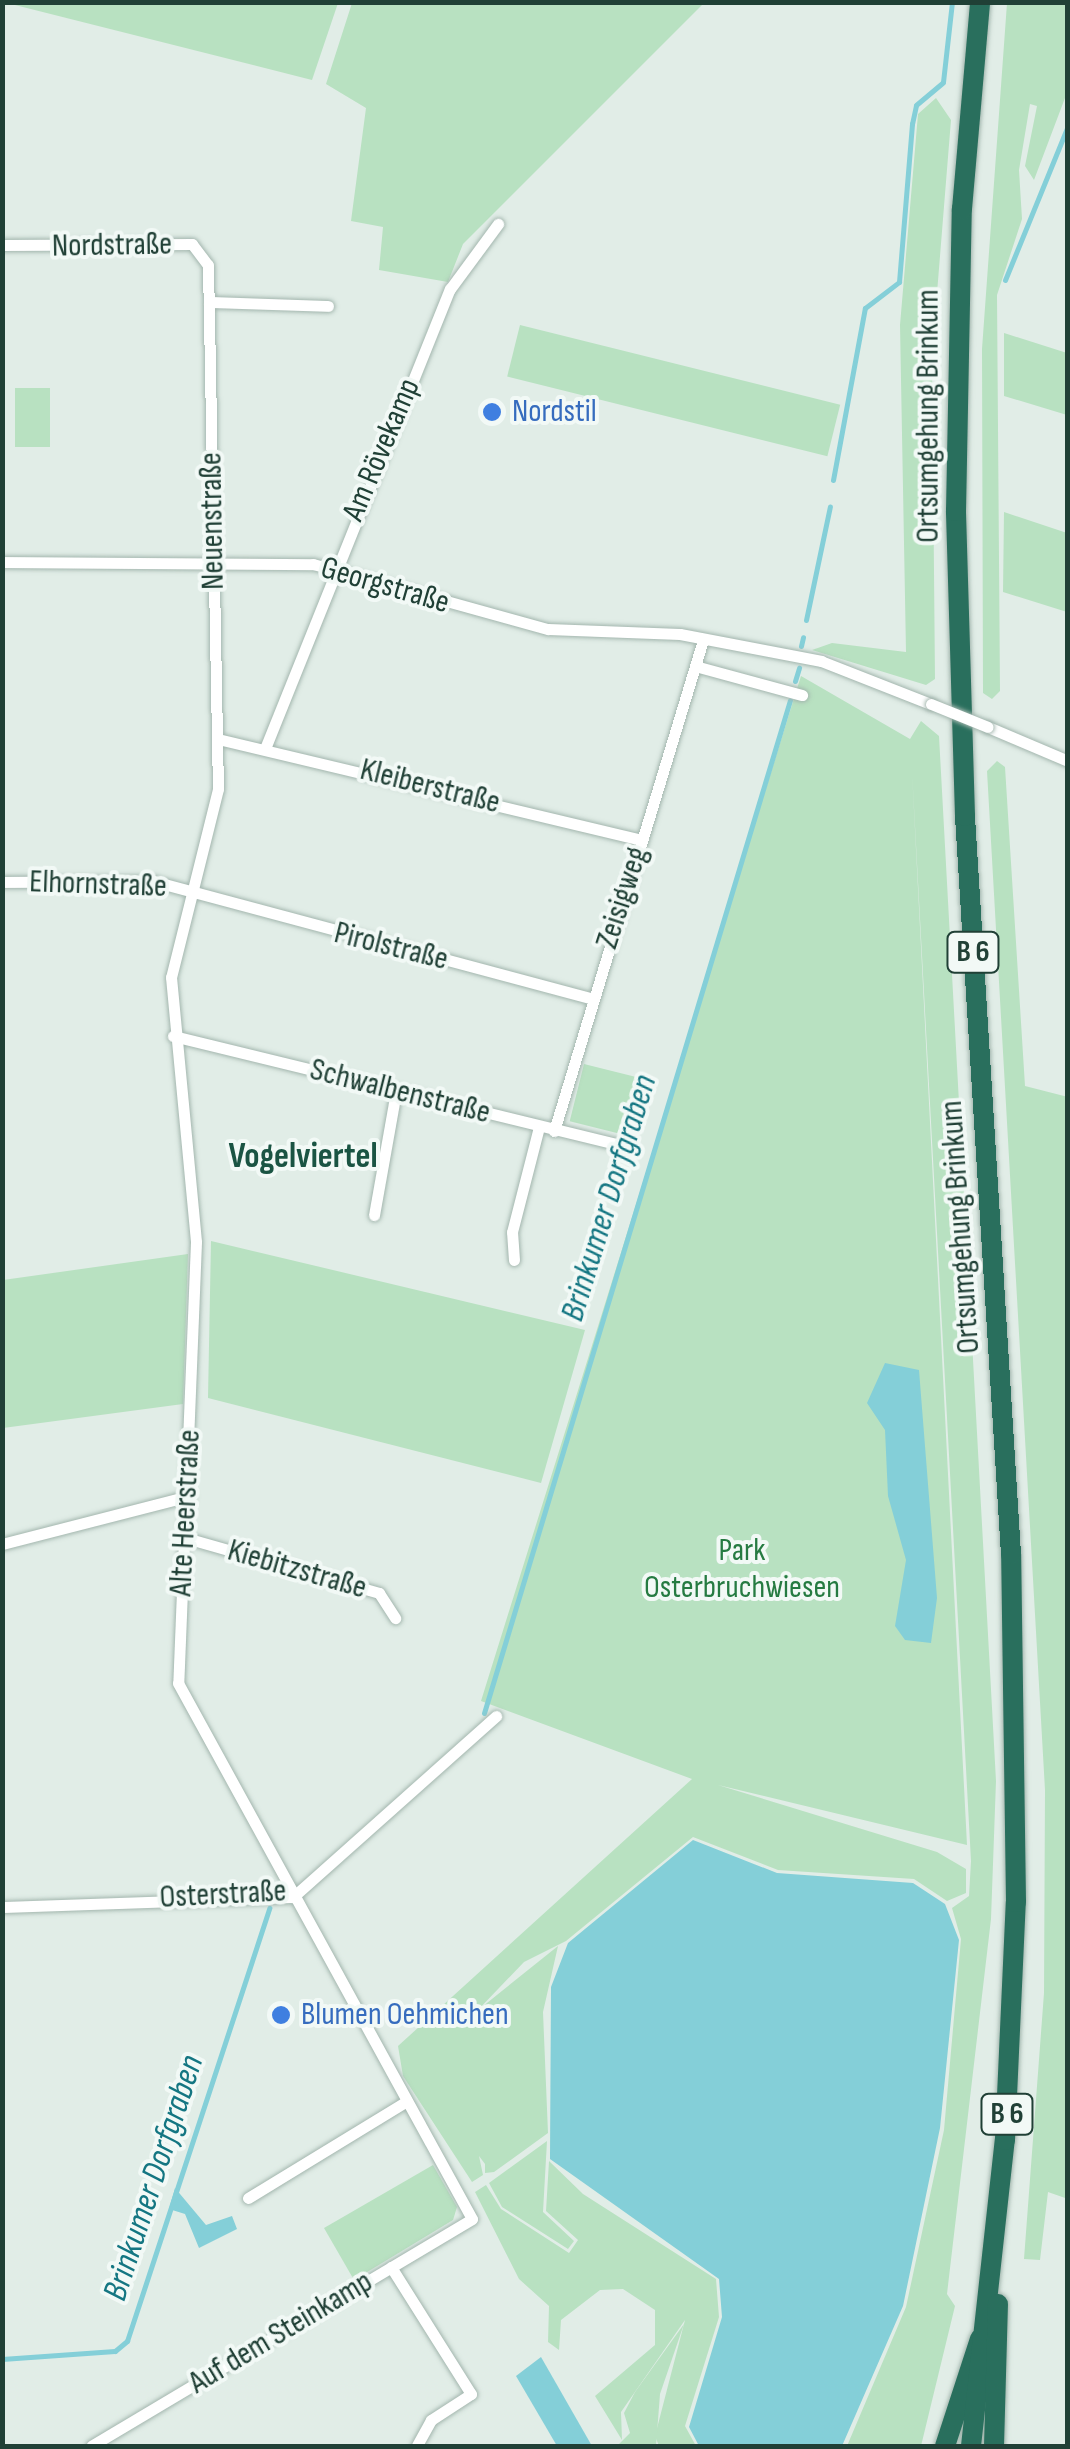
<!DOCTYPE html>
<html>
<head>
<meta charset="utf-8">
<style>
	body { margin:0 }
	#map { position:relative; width:1070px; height:2449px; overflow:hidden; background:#e1ede7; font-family:"Sofia Sans Condensed",sans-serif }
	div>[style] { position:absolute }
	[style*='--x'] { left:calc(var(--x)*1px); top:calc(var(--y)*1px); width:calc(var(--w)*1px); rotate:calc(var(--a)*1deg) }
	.green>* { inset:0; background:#b8e1c1; transform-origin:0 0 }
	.water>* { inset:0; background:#84cfd8 }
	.stream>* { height:5px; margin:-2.5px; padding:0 2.5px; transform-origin:2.5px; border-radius:2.5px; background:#84cfd8 }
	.roads { filter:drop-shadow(0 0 2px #a3b6ae) drop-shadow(0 0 2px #a3b6ae) }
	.street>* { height:11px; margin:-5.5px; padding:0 5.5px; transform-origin:5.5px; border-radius:5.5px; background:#fff }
	.highway>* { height:20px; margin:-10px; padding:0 10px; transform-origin:10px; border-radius:10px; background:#296f5d }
	.bridges { filter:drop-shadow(0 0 2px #a3b6ae) drop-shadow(0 0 2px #a3b6ae) }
	.street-bridge>* { height:11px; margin:-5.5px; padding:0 5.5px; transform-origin:5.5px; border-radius:5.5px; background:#fff }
	.dots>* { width:28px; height:28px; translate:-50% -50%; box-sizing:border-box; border:5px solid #f2f9f6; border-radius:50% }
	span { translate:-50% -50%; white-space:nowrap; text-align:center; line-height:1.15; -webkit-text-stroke:8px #f2f9f6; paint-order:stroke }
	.shield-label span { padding:2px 8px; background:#f2f9f6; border:2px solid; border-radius:8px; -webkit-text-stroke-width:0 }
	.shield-label { font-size:30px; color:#204036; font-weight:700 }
	.street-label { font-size:32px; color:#204036 }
	.shop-label { font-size:32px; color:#366cbe }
	.left { translate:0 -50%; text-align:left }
	.park-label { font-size:32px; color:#267b42 }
	.neighbourhood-label { font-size:35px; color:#1a5443; font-weight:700 }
	.water-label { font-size:35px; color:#147682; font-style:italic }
	.frame { position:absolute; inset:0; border:5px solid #204036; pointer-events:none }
</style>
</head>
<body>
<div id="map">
	<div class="green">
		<i style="clip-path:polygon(3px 2px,338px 2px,338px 3px,312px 80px)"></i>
		<i style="clip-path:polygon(352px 3px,704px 2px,704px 3px,463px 244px,448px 282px,379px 270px,383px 227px,351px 221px,366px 108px,326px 84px)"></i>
		<i style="clip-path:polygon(1007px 3px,1067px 3px,1068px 90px,1034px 180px,1025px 166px,1037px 106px,1030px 104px,1019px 170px,1022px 219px,997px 295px,1000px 691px,992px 699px,983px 693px,982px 349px)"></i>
		<i style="clip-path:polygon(936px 98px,951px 120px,932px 355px,935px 679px,926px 685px,812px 650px,832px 643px,906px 652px,900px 325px,918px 114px)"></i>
		<i style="left:520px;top:325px;width:330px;height:53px;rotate:14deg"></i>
		<i style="clip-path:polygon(1004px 333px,1067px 353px,1067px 415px,1004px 396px)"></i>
		<i style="left:15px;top:388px;width:35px;height:59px"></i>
		<i style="clip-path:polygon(1004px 512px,1067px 533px,1067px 612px,1003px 592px)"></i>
		<i style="clip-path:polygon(801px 676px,910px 739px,921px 721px,939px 736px,996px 1781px,991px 1919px,947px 2294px,955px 2306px,921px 2446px,847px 2446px,906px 2307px,944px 2130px,961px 1939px,952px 1908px,969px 1896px,971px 1861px,912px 771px,967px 1845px,718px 1785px,937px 1852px,966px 1869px,966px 1893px,947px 1901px,914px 1879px,778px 1870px,693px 1837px,566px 1941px,524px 1962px,477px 2011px,558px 1946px,543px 2012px,548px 2133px,494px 2172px,485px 2173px,485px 2164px,479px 2156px,483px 2175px,472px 2182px,403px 2076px,398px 2046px,692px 1779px,481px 1701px)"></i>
		<i style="clip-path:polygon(997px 761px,1005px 767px,1025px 1086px,1068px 1097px,1068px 2199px,1048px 2192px,1040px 2260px,1024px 2259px,1044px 1993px,1045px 1790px,987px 771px)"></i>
		<i style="left:584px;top:1064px;width:65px;height:59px;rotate:14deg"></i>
		<i style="clip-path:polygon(211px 1241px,585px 1330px,541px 1483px,208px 1398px)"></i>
		<i style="clip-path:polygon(188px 1254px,183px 1404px,3px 1428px,3px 1280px)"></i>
		<i style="clip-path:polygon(547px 2141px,543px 2212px,574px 2241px,568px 2249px,502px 2207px,489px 2183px)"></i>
		<i style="clip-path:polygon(549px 2161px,583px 2194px,716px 2279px,719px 2317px,685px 2426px,696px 2446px,659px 2446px,655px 2436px,685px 2320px,621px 2412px,622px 2440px,595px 2396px,655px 2345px,655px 2310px,623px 2289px,600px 2290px,561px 2320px,559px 2350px,548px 2342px,549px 2306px,519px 2279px,475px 2192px,486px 2185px,501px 2209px,569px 2253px,578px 2240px,546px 2211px)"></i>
		<i style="clip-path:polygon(433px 2165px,457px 2207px,453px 2220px,354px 2280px,324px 2228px)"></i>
		<i style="clip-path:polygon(684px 2324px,660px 2394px,656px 2446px,617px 2446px,630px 2433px,624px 2413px,635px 2392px)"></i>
	</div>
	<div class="water">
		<i style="clip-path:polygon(885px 1363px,919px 1370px,937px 1598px,931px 1643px,905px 1640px,895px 1626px,906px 1560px,888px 1496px,885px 1430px,867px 1403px)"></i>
		<i style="clip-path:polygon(693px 1840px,777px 1873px,913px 1883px,945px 1904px,959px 1940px,940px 2128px,903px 2306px,842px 2446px,699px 2446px,689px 2427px,722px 2317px,719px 2279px,550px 2159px,551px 1987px,568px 1943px)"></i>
		<i style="clip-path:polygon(175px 2188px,206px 2225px,232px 2216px,237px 2229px,199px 2248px,185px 2214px,169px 2209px)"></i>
		<i style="clip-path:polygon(541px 2357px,592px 2446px,557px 2446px,516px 2376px)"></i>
	</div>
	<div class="stream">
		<i style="--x:1005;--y:280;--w:166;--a:-67.8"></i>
		<i style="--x:833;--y:480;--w:175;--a:-79.5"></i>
		<i style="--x:865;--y:308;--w:43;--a:-37.4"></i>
		<i style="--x:899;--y:282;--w:159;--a:-85.3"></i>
		<i style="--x:912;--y:124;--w:19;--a:-78"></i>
		<i style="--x:916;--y:105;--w:35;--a:-40"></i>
		<i style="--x:943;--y:82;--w:81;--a:-83.6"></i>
		<i style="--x:806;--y:620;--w:116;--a:-78.1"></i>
		<i style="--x:801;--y:646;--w:9;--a:-77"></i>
		<i style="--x:795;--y:681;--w:14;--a:-73"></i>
		<i style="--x:484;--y:1713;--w:1058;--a:-73.19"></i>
		<i style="--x:2;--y:2359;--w:113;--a:-4"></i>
		<i style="--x:115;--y:2351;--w:16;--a:-40"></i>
		<i style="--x:127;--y:2341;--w:456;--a:-71.8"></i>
	</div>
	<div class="roads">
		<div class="street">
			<i style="--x:2;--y:245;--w:190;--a:-0.3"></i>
			<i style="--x:192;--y:244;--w:26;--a:53"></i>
			<i style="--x:208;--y:265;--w:524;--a:88.91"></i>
			<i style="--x:218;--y:789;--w:194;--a:104"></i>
			<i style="--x:171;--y:977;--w:266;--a:84.6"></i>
			<i style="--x:196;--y:1242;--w:441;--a:92.3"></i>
			<i style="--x:178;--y:1683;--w:611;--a:61.25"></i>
			<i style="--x:472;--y:2219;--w:443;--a:149.2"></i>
			<i style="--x:209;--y:302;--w:119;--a:1.9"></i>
			<i style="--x:2;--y:562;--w:311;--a:0.4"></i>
			<i style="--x:313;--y:564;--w:244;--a:15.5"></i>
			<i style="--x:548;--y:629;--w:132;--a:2.2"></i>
			<i style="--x:680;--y:634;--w:144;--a:10.8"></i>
			<i style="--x:821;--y:661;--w:118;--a:21.4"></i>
			<i style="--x:695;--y:666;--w:111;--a:15.2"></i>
			<i style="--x:988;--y:727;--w:87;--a:23"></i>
			<i style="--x:218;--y:739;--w:435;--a:13.4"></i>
			<i style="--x:266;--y:746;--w:493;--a:-68.1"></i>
			<i style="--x:450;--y:289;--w:81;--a:-53.6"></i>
			<i style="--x:2;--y:882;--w:151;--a:-0.4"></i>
			<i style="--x:153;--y:881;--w:453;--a:15"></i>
			<i style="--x:173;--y:1036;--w:468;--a:13.7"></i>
			<i style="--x:554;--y:1131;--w:513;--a:-73.12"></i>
			<i style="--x:374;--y:1215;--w:125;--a:-79.9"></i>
			<i style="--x:514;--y:1260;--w:28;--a:-94"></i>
			<i style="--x:512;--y:1232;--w:108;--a:-75.6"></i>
			<i style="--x:186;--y:1538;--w:201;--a:15.9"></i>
			<i style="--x:379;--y:1593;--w:30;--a:57"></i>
			<i style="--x:2;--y:1544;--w:193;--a:-14.4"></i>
			<i style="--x:2;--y:1907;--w:291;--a:-2"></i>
			<i style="--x:293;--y:1897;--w:272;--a:-41.7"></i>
			<i style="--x:248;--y:2198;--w:184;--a:-31.4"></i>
			<i style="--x:391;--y:2267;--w:150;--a:57.8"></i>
			<i style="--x:471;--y:2394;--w:48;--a:147"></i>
			<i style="--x:431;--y:2420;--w:29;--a:119"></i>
		</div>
		<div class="highway">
			<i style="--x:945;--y:2446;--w:113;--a:-71.9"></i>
			<i style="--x:971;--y:2446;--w:308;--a:-83.7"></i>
			<i style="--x:1005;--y:2140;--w:238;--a:-87.4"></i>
			<i style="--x:1016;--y:1902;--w:348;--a:-90.8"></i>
			<i style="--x:1011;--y:1554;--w:739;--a:-93.57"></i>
			<i style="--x:965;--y:816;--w:305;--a:-91.7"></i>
			<i style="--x:956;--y:511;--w:302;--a:-88.9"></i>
			<i style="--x:962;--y:209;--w:208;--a:-85"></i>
			<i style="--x:994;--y:2446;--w:142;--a:-88.4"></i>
		</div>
	</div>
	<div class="bridges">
		<div class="street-bridge">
			<i style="--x:931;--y:704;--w:61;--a:22"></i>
		</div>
	</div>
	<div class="dots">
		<i style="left:492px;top:412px;background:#3f7fe0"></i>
		<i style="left:281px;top:2015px;background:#3f7fe0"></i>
	</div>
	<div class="shield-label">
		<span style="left:973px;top:952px">B 6</span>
		<span style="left:1007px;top:2114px">B 6</span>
	</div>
	<div class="street-label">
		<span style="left:112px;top:246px;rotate:-1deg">Nordstraße</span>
		<span style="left:929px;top:416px;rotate:-90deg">Ortsumgehung Brinkum</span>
		<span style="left:382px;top:450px;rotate:-67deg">Am Rövekamp</span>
		<span style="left:213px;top:521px;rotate:-91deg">Neuenstraße</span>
		<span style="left:385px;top:586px;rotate:16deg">Georgstraße</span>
		<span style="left:430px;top:787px;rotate:14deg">Kleiberstraße</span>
		<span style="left:98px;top:885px;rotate:2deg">Elhornstraße</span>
		<span style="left:623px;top:898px;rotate:-72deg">Zeisigweg</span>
		<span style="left:391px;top:947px;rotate:14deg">Pirolstraße</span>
		<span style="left:400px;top:1092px;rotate:14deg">Schwalbenstraße</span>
		<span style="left:961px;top:1227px;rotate:-94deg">Ortsumgehung Brinkum</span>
		<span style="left:186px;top:1513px;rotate:-87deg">Alte Heerstraße</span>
		<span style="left:297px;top:1570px;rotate:16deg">Kiebitzstraße</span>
		<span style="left:223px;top:1895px;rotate:-3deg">Osterstraße</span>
		<span style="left:281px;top:2333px;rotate:-31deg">Auf dem Steinkamp</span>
	</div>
	<div class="shop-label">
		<span class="left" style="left:512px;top:412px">Nordstil</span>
		<span class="left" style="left:301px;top:2015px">Blumen Oehmichen</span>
	</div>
	<div class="park-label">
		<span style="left:742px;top:1570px">Park<br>Osterbruchwiesen</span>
	</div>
	<div class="neighbourhood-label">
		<span style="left:303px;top:1157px">Vogelviertel</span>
	</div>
	<div class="water-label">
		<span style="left:609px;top:1198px;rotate:-73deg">Brinkumer Dorfgraben</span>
		<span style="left:154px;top:2178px;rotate:-72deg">Brinkumer Dorfgraben</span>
	</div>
	<div class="frame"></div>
</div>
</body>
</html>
